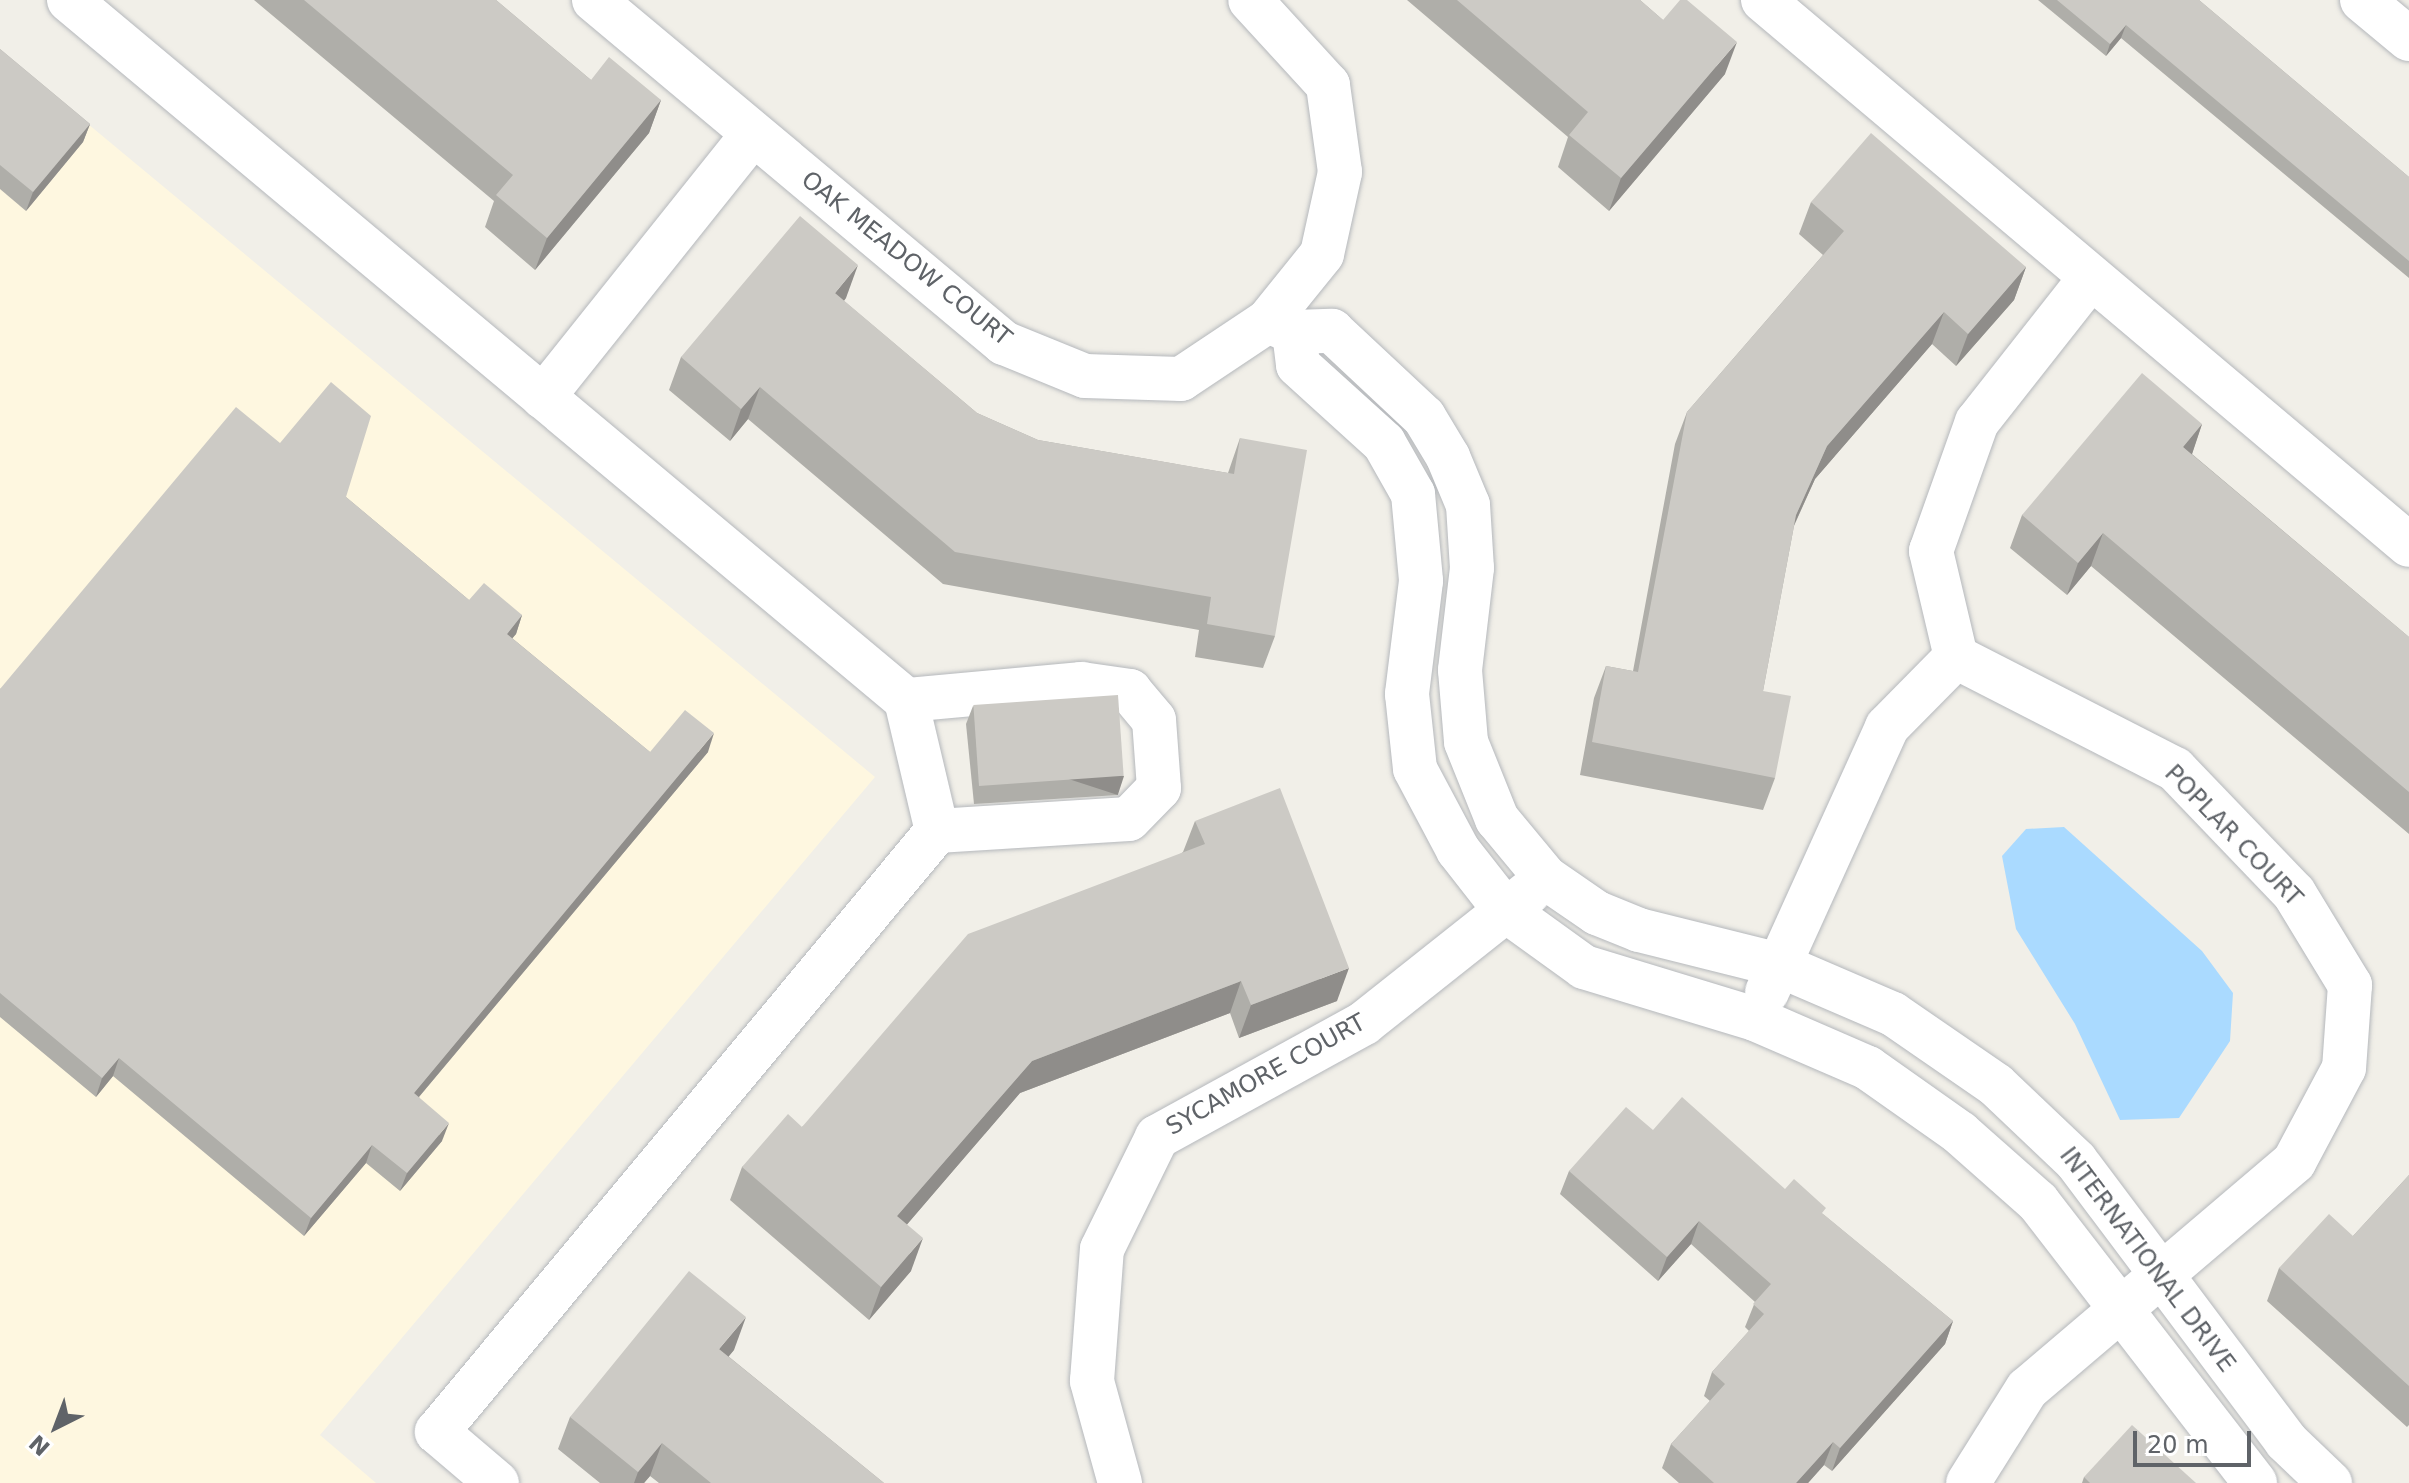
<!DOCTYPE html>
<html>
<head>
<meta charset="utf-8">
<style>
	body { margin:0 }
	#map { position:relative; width:2409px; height:1483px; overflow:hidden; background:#f1efe8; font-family:"DejaVu Sans",sans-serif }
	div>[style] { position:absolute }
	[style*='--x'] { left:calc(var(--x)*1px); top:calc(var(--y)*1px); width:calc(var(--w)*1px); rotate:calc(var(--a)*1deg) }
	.commercial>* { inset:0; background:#fef7e0 }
	.water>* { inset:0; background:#aadaff }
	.roads { filter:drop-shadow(0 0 2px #b5b8bc) drop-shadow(0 0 2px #b5b8bc) }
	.minor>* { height:44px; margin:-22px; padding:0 22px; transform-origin:22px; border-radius:22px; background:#fff }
	.wall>* { inset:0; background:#afaea9 }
	.shaded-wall>* { inset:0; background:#8f8d8a; transform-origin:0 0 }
	.building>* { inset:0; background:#cccac5; transform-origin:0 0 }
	span { translate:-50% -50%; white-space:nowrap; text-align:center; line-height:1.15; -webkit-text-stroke:7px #fff; paint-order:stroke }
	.street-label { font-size:24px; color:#5f6368 }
	.north { position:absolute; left:16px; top:1387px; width:80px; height:80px; -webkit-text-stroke:6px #fff; paint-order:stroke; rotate:222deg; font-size:22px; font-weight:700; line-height:32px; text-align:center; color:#5f6368 }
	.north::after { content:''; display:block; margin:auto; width:28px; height:36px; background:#5f6368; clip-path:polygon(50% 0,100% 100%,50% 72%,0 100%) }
	.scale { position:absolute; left:2133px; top:1431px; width:118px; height:36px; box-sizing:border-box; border:4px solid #5f6368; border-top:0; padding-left:10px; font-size:24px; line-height:28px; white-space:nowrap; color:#5f6368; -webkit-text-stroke:6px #fff; paint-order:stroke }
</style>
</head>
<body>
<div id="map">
	<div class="commercial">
		<i style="clip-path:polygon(0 51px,875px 777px,320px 1435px,376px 1483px,0 1483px)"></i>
	</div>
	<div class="water">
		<i style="clip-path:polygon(2064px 827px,2202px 951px,2233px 993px,2230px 1041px,2179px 1118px,2120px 1120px,2075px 1024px,2016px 929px,2002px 856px,2026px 829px)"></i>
	</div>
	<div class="roads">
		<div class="minor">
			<i style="--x:69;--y:0;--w:1091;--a:39.91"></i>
			<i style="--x:906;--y:700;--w:135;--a:76.7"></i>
			<i style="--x:594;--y:0;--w:535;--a:39.92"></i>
			<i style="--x:1004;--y:343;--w:87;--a:22.2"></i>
			<i style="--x:1085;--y:376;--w:96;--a:1.8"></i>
			<i style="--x:1181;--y:379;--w:105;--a:-33.7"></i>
			<i style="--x:1268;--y:321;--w:86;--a:-51.1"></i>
			<i style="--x:1322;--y:254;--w:84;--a:-77.6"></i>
			<i style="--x:1340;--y:172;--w:88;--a:-97.9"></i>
			<i style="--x:1328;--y:85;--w:115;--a:-132.5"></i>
			<i style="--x:1763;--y:0;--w:845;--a:40.15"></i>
			<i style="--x:2362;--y:0;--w:61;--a:39.7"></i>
			<i style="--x:1268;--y:321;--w:28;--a:23"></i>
			<i style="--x:1294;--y:332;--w:38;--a:-2"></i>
			<i style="--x:1332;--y:331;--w:126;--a:43.1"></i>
			<i style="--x:1424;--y:417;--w:47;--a:59"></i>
			<i style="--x:1448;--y:457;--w:52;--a:67.4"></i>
			<i style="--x:1468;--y:505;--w:63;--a:86.4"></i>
			<i style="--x:1472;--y:568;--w:103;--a:96.7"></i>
			<i style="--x:1460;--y:670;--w:72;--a:85.2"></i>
			<i style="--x:1466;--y:742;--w:83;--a:68.1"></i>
			<i style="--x:1497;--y:819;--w:77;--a:50.3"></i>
			<i style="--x:1546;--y:878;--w:62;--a:34.5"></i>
			<i style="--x:1597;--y:913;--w:45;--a:22"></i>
			<i style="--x:1639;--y:930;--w:144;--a:14"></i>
			<i style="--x:1779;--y:965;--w:124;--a:23.3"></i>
			<i style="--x:1893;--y:1014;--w:125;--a:34.6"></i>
			<i style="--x:1996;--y:1085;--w:110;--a:43.5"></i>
			<i style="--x:2076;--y:1161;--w:350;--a:53.1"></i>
			<i style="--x:2286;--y:1441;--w:61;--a:43.7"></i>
			<i style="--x:1294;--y:332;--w:33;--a:83"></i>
			<i style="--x:1298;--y:365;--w:116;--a:42.2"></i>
			<i style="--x:1384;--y:443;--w:59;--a:60.4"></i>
			<i style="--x:1413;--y:494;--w:87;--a:84.7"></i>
			<i style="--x:1421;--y:581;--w:114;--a:97.1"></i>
			<i style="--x:1407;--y:694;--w:75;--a:83.9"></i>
			<i style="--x:1415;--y:769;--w:92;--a:62"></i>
			<i style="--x:1458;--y:850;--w:76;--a:51.9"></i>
			<i style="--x:1505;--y:910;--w:97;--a:35.8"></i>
			<i style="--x:1584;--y:967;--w:179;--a:16.9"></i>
			<i style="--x:1755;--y:1019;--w:123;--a:23.4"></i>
			<i style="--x:1868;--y:1068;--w:113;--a:35.2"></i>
			<i style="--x:1960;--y:1133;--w:104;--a:41.5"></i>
			<i style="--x:2038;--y:1202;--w:355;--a:52.3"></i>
			<i style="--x:543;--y:397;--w:335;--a:-51.4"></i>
			<i style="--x:1956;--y:657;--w:246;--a:27.1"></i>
			<i style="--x:2175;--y:769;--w:172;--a:46.2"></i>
			<i style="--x:2294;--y:893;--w:108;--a:58.7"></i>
			<i style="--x:2350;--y:985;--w:83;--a:94.1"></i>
			<i style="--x:2344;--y:1068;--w:106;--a:118"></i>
			<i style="--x:2294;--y:1162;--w:350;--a:139.6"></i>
			<i style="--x:2027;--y:1389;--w:111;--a:122.1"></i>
			<i style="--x:1956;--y:657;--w:109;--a:-103.3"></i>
			<i style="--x:1931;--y:551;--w:137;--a:-70.4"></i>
			<i style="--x:1977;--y:422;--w:184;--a:-51.8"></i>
			<i style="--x:1767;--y:992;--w:291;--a:-65.6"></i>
			<i style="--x:1887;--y:727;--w:98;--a:-45.4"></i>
			<i style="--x:497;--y:1483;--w:79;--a:-139.6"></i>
			<i style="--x:437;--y:1432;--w:782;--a:-50.24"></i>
			<i style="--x:937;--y:831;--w:192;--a:-3.6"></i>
			<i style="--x:1129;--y:819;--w:43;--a:-45.9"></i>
			<i style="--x:1159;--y:788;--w:68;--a:-94.2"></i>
			<i style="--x:1154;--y:720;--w:38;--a:-130"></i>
			<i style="--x:1130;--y:691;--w:49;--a:-171.7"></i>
			<i style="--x:1082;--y:684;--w:177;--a:174.8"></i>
			<i style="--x:1120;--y:1483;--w:106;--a:-105.4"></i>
			<i style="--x:1092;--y:1381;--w:132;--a:-85.7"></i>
			<i style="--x:1102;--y:1249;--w:125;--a:-63.8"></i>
			<i style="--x:1157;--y:1137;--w:236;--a:-28.8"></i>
			<i style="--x:1364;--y:1023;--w:211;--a:-38.4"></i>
		</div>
	</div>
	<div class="wall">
		<i style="clip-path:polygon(254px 0,496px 0,591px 80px,661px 100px,649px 133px,535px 270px,485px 227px,494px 201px)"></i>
		<i style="clip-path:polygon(1407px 0,1640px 0,1725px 74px,1609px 211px,1558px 167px,1568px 137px)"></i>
		<i style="clip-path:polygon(2038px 0,2199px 0,2409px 177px,2409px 278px,2121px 38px,2106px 56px)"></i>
		<i style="clip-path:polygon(0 49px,90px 124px,83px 142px,26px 211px,0 189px)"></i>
		<i style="clip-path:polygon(1811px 202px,2026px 267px,2014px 300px,1956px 366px,1932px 344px,1815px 479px,1794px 526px,1763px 691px,1775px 778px,1763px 810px,1580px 775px,1594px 698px,1606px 666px,1633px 671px,1675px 444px,1687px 412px,1823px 255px,1799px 234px)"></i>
		<i style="clip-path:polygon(846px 298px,844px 301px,977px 413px,1038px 440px,1228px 473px,1240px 438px,1275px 636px,1263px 668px,1195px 657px,1199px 630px,943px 584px,748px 419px,730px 441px,669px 390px,681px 357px)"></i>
		<i style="clip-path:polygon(2202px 424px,2192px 454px,2409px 637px,2409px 834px,2091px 566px,2067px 595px,2010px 548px,2022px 515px)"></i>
		<i style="clip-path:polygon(346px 497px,469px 600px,522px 615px,516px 634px,512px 638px,650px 752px,708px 752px,419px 1097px,442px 1141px,400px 1191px,366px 1163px,304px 1236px,113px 1076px,96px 1097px,0 1017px,0 689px)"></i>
		<i style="clip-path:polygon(973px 706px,1118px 795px,974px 804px,966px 724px)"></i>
		<i style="clip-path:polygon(1195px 821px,1337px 1001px,1239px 1038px,1230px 1013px,1020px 1093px,907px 1224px,911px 1271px,869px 1320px,730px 1200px,742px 1167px,802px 1127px,1183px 852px)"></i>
		<i style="clip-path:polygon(1653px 1130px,1824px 1215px,1953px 1321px,1945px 1344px,1832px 1471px,1824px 1465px,1808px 1483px,1679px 1483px,1662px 1468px,1671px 1444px,1710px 1401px,1704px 1396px,1712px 1372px,1749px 1331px,1745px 1327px,1755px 1302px,1691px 1244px,1658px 1281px,1560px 1194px,1569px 1171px)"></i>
		<i style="clip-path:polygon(2409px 1175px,2409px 1425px,2407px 1427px,2267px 1301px,2279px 1268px,2353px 1236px)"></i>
		<i style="clip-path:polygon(734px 1350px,728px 1356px,884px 1483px,659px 1483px,650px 1476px,644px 1483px,600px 1483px,558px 1449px,570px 1417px)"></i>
		<i style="clip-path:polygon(2084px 1477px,2196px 1483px,2082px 1483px)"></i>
	</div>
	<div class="shaded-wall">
		<i style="clip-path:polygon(2126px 25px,2121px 38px,2106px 56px,2110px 44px)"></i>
		<i style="clip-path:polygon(1737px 42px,1725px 74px,1609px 211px,1621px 178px)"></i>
		<i style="clip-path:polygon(661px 100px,649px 133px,535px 270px,547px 238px)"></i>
		<i style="clip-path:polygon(90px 124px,83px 142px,26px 211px,33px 192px)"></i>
		<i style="clip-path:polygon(858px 265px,846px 298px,823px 325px,835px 293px)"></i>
		<i style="clip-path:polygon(2026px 267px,2014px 300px,1956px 366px,1968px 334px)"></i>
		<i style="clip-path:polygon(1944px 312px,1932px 344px,1815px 479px,1784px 547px,1796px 515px,1827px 446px)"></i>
		<i style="clip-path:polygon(760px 387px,748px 419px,730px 441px,741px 409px)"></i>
		<i style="clip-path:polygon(2202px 424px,2191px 457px,2183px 447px)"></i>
		<i style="clip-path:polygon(2103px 533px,2091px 566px,2067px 595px,2078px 563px)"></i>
		<i style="clip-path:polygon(522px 615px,516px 634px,501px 652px,507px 634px)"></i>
		<i style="clip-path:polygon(714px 733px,708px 752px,407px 1111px,414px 1093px)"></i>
		<i style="left:1124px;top:776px;width:20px;height:144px;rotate:108deg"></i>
		<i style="clip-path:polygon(1349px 968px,1337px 1001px,1239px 1038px,1251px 1005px)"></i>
		<i style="clip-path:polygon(1241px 981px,1230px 1013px,1020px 1093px,886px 1249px,897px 1216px,1032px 1061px)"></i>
		<i style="clip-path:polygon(119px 1058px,113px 1076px,96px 1097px,102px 1078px)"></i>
		<i style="clip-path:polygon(449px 1123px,442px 1141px,400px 1191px,407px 1173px)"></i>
		<i style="clip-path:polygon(372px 1145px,366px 1163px,304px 1236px,311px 1218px)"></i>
		<i style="clip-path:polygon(1699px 1221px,1691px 1244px,1658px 1281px,1667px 1257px)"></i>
		<i style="clip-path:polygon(923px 1238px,911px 1271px,869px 1320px,881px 1287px)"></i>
		<i style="clip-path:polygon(746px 1317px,734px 1350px,708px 1382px,719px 1349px)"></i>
		<i style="clip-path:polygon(1953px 1321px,1945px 1344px,1832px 1471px,1840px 1448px)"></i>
		<i style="clip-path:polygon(1833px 1442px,1824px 1465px,1808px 1483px,1796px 1483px)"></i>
		<i style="clip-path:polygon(662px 1443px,650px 1476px,644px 1483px,634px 1483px,638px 1472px)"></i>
	</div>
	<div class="building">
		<i style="clip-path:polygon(304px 0,496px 0,591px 80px,609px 57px,661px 100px,547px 238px,496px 195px,513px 175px)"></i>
		<i style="clip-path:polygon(1457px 0,1640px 0,1663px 20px,1680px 0,1687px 0,1737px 42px,1621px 178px,1569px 135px,1588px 112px)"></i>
		<i style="clip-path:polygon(2057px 0,2199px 0,2409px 177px,2409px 261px,2126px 25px,2110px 44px)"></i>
		<i style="clip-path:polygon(0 49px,90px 124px,33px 192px,0 165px)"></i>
		<i style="clip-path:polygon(1871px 133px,2026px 267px,1968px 334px,1944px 312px,1827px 446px,1796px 515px,1763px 691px,1791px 696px,1775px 778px,1592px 742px,1606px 666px,1638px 672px,1687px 412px,1844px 231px,1811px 202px)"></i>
		<i style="clip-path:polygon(800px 216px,858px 265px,835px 293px,977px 413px,1038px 440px,1234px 474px,1240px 438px,1307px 450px,1275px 636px,1207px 624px,1211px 597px,955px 552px,760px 387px,741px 409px,681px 357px)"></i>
		<i style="clip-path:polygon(2142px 373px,2202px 424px,2183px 447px,2409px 637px,2409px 792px,2103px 533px,2078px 563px,2022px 515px)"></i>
		<i style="clip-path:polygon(331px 382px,371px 416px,346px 497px,469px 600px,484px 583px,522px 615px,507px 634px,650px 752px,685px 710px,714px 733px,414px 1093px,449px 1123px,407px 1173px,372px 1145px,311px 1218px,119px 1058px,102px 1078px,0 993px,0 689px,236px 407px,280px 443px)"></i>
		<i style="left:1118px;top:695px;width:81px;height:145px;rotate:86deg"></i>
		<i style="clip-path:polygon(1280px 788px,1349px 968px,1251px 1005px,1241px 981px,1032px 1061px,897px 1216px,923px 1238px,881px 1287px,742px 1167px,788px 1114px,802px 1127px,968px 934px,1205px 844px,1195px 821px)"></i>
		<i style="clip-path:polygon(1682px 1097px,1785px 1189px,1794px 1179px,1826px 1208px,1822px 1213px,1953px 1321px,1840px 1448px,1833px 1442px,1796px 1483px,1714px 1483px,1671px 1444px,1725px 1384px,1712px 1372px,1764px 1314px,1753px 1304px,1771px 1284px,1699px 1221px,1667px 1257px,1569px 1171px,1626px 1107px,1653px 1130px)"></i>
		<i style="clip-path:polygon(2409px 1175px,2409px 1386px,2279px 1268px,2329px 1214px,2353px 1236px)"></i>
		<i style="clip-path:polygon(689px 1271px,746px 1317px,719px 1349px,884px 1483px,711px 1483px,662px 1443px,638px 1472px,570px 1417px)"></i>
		<i style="clip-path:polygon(2132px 1425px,2196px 1483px,2090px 1483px,2084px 1477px)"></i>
	</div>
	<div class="street-label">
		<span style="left:906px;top:259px;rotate:39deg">OAK MEADOW COURT</span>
		<span style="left:2233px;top:836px;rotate:46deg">POPLAR COURT</span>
		<span style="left:1266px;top:1075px;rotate:-29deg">SYCAMORE COURT</span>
		<span style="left:2147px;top:1260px;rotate:53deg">INTERNATIONAL DRIVE</span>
	</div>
	<div class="north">N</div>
	<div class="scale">20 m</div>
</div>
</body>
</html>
